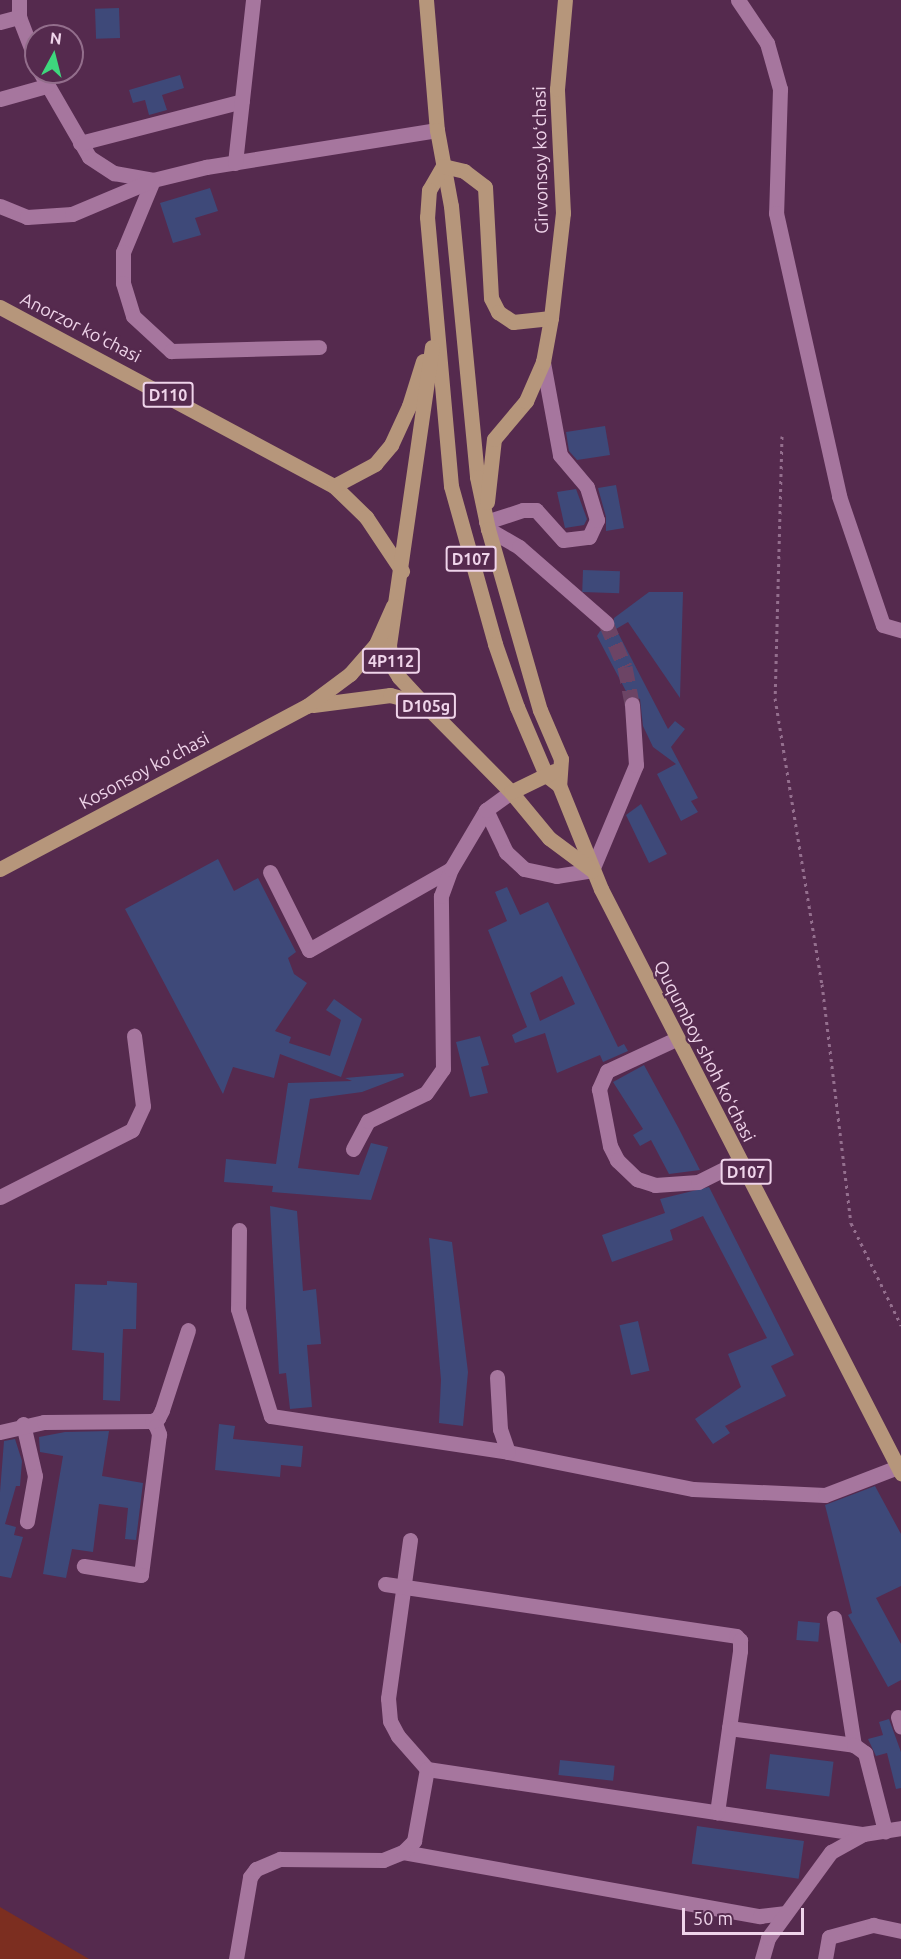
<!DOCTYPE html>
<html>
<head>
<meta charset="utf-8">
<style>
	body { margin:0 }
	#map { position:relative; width:901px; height:1959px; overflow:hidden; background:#552a4e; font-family:Ubuntu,sans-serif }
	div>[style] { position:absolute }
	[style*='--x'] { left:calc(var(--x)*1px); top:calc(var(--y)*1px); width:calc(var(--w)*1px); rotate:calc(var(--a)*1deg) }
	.green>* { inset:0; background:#7c2e20 }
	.building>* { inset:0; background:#3e4979; transform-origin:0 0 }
	.minor-tunnel>* { height:15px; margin-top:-7.5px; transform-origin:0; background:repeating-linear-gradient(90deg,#6c4465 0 15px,transparent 0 23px) }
	.path>* { height:3px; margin-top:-1.5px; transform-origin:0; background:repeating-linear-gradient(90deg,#946f8e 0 3px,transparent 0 7.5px) }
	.minor>* { height:15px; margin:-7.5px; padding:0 7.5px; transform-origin:7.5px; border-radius:7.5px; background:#a6769e }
	.major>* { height:15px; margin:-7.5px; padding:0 7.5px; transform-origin:7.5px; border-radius:7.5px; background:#b6967b }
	span { translate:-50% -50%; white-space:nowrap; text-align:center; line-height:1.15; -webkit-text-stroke:4.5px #552a4e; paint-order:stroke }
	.shield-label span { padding:2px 4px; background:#552a4e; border:2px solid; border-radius:4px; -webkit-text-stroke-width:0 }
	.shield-label { font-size:16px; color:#efd4ea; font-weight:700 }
	.street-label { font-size:18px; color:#efd4ea }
	.north { position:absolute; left:24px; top:24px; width:60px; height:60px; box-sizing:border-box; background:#552a4e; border:2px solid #936e8c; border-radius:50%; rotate:7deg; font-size:16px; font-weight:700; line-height:24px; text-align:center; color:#efd4ea }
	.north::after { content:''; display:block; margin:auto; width:21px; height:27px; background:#3ed77d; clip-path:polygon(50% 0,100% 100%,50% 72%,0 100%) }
	.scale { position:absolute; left:682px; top:1908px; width:122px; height:27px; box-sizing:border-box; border:3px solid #efd4ea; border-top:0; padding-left:8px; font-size:18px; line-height:21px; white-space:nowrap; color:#efd4ea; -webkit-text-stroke:4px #552a4e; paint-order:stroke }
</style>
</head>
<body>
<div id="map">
	<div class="green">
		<i style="clip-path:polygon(0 1907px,89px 1959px,0 1959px)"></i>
	</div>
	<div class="building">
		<i style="left:119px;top:8px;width:30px;height:24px;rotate:88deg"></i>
		<i style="clip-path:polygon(180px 75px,184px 88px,162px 95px,167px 110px,149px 115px,145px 100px,133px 103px,129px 90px)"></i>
		<i style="clip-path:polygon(210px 188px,218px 211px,195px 218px,201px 235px,173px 243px,160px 203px)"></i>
		<i style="clip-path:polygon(605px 426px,610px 455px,577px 460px,569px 451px,566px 432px)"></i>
		<i style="clip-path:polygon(616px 485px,624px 528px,606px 531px,606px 517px,598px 488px)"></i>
		<i style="clip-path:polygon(576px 489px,587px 519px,584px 525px,565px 528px,557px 492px)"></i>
		<i style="left:583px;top:570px;width:37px;height:22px;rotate:2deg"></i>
		<i style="clip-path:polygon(649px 592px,683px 592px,680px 698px,628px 622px,616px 629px,668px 729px,675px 721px,685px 729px,671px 747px,698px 798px,691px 801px,698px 812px,681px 821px,657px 774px,676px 764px,653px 747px,643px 726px,640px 699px,628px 695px,597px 636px,600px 631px,613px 630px,614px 618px)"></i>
		<i style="clip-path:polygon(641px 804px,667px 854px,649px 863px,626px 815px)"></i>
		<i style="clip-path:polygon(218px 859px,234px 891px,258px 878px,296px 952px,288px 958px,294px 974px,307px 983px,275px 1031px,291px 1037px,289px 1043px,330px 1056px,341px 1020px,326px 1010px,334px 999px,362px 1019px,341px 1077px,280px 1054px,274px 1078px,233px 1067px,223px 1094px,125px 909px)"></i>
		<i style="clip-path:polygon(evenodd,507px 887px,520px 915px,548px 902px,618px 1047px,624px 1044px,628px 1051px,603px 1062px,600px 1055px,557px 1073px,545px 1033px,515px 1043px,512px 1035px,527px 1027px,488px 930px,507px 921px,495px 892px,507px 887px,562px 976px,575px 1004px,540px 1021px,530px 993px,562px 976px)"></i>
		<i style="clip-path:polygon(480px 1036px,489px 1065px,481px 1067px,488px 1093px,470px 1097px,456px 1042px)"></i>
		<i style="clip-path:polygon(644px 1065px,678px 1127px,700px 1170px,669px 1174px,651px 1140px,640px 1146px,633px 1135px,643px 1129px,613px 1082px)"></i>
		<i style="clip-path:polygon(403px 1073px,404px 1076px,362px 1092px,310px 1099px,298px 1168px,359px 1175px,371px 1143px,388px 1147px,371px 1200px,272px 1192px,273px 1186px,224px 1182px,226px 1159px,276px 1164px,288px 1083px,352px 1081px,345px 1078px)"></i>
		<i style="clip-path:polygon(709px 1187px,794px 1355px,771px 1366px,786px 1396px,725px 1426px,730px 1433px,713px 1444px,695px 1419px,741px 1387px,728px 1354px,767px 1338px,703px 1216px,670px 1230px,673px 1240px,612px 1262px,602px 1235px,665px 1213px,660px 1199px)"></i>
		<i style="clip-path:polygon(270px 1206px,297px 1211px,303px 1291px,316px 1289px,321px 1344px,307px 1345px,312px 1407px,290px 1409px,286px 1373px,279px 1374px)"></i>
		<i style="clip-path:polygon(429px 1238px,452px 1242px,468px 1372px,463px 1426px,439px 1423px,441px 1380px)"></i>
		<i style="clip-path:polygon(107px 1281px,137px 1283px,136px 1329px,123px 1329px,120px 1401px,103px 1400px,104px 1353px,72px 1350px,75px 1284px,107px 1285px)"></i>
		<i style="left:638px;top:1321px;width:51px;height:19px;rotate:77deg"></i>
		<i style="clip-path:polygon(219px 1424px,235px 1426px,233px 1439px,303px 1446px,301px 1467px,281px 1465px,280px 1477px,215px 1470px)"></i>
		<i style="clip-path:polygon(109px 1431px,102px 1476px,143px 1483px,136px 1540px,125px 1539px,128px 1508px,99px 1504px,93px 1552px,72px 1549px,66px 1578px,43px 1574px,63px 1456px,40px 1452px,39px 1437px,65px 1432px)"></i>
		<i style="clip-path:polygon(15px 1439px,22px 1461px,20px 1486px,16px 1486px,5px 1524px,16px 1527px,14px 1535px,23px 1537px,11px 1578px,0 1576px,0 1492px,4px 1441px)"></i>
		<i style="clip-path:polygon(875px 1486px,901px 1534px,901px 1586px,876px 1598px,901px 1644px,901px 1680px,888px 1687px,848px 1615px,852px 1613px,825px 1505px)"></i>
		<i style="left:798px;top:1621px;width:22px;height:19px;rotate:5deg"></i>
		<i style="clip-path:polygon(889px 1719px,901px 1752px,901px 1788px,896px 1789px,887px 1753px,876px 1756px,868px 1739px,883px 1735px,879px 1722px)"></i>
		<i style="left:770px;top:1754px;width:64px;height:35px;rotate:7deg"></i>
		<i style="left:560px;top:1760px;width:55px;height:15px;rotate:6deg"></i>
		<i style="left:697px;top:1826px;width:108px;height:38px;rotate:8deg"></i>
	</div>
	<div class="minor-tunnel">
		<i style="--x:606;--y:623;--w:48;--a:66.6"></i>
		<i style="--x:625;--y:667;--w:38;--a:79"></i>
	</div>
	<div class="path">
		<i style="--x:782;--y:436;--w:262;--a:91.5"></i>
		<i style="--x:775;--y:698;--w:290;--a:80.7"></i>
		<i style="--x:822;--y:984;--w:241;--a:83.1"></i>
		<i style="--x:851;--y:1223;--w:114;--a:63.9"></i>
	</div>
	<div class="minor">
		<i style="--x:19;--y:0;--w:17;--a:90"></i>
		<i style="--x:19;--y:17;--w:47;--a:68.9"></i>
		<i style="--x:738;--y:0;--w:52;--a:56"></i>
		<i style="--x:767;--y:43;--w:48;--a:74.2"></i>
		<i style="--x:780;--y:89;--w:124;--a:91.8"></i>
		<i style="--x:776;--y:213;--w:290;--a:77.4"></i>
		<i style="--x:839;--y:496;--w:136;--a:71.2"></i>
		<i style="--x:883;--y:625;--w:19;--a:16"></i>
		<i style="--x:0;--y:22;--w:20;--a:-15"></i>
		<i style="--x:40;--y:72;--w:98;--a:60"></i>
		<i style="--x:89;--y:157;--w:30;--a:33"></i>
		<i style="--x:114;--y:173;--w:40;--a:10"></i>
		<i style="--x:153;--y:180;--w:55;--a:-13.8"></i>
		<i style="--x:206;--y:167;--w:234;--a:-9.1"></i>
		<i style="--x:0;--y:99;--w:48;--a:-15.8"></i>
		<i style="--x:80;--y:143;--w:167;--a:-14.5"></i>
		<i style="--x:235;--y:163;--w:164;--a:-83.7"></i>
		<i style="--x:153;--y:180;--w:78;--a:112.6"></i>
		<i style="--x:123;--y:252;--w:31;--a:90"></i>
		<i style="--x:123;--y:283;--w:34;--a:73"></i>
		<i style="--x:133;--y:316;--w:52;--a:42.6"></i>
		<i style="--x:171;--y:351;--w:148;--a:-1.5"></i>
		<i style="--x:0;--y:206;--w:29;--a:22"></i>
		<i style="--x:27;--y:217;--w:45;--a:-3.8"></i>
		<i style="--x:72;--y:214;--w:88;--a:-22.8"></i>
		<i style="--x:486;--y:522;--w:39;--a:-18"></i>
		<i style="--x:523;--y:510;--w:13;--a:0"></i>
		<i style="--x:536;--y:510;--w:40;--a:48"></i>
		<i style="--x:563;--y:540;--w:26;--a:-7"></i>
		<i style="--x:589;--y:537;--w:19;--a:-65"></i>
		<i style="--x:597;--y:520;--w:34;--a:-107"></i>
		<i style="--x:587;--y:487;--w:42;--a:-130.2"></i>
		<i style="--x:560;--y:455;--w:95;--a:-100.4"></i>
		<i style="--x:488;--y:529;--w:36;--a:30"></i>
		<i style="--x:519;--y:547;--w:116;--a:41.1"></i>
		<i style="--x:486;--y:810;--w:47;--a:64.5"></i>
		<i style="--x:506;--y:852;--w:25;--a:43"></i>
		<i style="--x:524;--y:869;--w:33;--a:12"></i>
		<i style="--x:556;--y:876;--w:36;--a:-9"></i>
		<i style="--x:592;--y:870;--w:114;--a:-67.3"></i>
		<i style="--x:636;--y:765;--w:61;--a:-93.8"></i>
		<i style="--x:270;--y:872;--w:87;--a:63.4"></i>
		<i style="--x:309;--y:950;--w:163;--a:-29.7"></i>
		<i style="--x:676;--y:1039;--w:76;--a:155.1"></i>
		<i style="--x:607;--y:1071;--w:20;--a:114"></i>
		<i style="--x:599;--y:1089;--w:58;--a:79.1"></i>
		<i style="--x:610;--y:1146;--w:16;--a:63"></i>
		<i style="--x:617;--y:1160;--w:28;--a:44"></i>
		<i style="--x:637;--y:1179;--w:19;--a:18"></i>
		<i style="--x:655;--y:1185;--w:43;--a:-4"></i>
		<i style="--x:698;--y:1182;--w:47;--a:-26.6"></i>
		<i style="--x:353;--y:1149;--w:32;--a:-62"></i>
		<i style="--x:368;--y:1121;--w:64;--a:-25.8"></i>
		<i style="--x:426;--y:1093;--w:29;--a:-55"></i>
		<i style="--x:443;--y:1069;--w:173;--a:-90.7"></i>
		<i style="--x:441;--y:896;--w:29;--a:-70"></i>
		<i style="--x:451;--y:869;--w:69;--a:-59.3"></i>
		<i style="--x:486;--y:810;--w:31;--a:-36"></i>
		<i style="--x:0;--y:1197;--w:148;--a:-26.9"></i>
		<i style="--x:132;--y:1130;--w:26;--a:-65"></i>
		<i style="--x:143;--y:1106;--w:71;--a:-97.3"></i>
		<i style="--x:239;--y:1230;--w:79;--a:90.7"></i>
		<i style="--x:238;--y:1309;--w:112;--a:72.9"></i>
		<i style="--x:271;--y:1416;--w:240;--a:8.6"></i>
		<i style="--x:508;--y:1452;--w:189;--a:11.3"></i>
		<i style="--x:693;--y:1489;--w:132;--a:2.6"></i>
		<i style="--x:825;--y:1495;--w:78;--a:-21"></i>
		<i style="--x:497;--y:1377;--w:52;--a:86.7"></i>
		<i style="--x:500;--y:1429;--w:24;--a:71"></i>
		<i style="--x:152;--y:1421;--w:7;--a:-27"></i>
		<i style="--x:158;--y:1418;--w:9;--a:-63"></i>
		<i style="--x:162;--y:1410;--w:84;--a:-72"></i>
		<i style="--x:23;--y:1424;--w:53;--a:77"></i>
		<i style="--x:35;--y:1476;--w:46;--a:100.1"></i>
		<i style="--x:0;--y:1432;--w:45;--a:-12.8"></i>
		<i style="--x:44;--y:1422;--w:108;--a:-0.5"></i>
		<i style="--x:152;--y:1421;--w:6;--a:51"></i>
		<i style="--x:156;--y:1426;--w:9;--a:69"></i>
		<i style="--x:159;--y:1434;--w:142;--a:97.3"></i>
		<i style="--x:141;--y:1575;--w:58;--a:-171"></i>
		<i style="--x:410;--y:1540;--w:160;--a:97.9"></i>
		<i style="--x:388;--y:1698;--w:23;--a:85"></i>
		<i style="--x:390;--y:1721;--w:17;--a:62"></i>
		<i style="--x:398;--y:1736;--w:44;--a:48.7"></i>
		<i style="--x:427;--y:1769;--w:441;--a:8.5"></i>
		<i style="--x:863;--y:1834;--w:38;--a:-9"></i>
		<i style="--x:385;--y:1584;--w:355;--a:8.4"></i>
		<i style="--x:736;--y:1636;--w:6;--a:45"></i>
		<i style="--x:740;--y:1640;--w:11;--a:90"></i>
		<i style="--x:740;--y:1651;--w:163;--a:98.1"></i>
		<i style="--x:834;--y:1618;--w:129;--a:81.1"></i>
		<i style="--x:898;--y:1717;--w:10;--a:73"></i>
		<i style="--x:729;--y:1728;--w:126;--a:7.7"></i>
		<i style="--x:854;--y:1745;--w:14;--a:36"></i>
		<i style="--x:865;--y:1753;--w:81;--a:75.6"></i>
		<i style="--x:403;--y:1852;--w:363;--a:10.2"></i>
		<i style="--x:760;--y:1916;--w:24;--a:-7"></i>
		<i style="--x:236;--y:1959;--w:83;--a:-80.3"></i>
		<i style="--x:250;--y:1877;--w:10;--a:-53"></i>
		<i style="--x:256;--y:1869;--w:26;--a:-23"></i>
		<i style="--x:280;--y:1859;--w:103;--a:0.6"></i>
		<i style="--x:383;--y:1860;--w:22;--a:-22"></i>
		<i style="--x:403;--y:1852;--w:16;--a:-45"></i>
		<i style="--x:414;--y:1841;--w:73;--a:-79.8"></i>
		<i style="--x:762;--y:1959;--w:22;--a:-74"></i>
		<i style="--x:768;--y:1938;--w:107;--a:-53.8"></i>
		<i style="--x:831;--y:1852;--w:37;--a:-29"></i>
		<i style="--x:825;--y:1959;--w:22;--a:-80"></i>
		<i style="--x:829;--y:1937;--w:46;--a:-15.3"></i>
		<i style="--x:873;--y:1925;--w:29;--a:12"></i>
	</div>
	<div class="major">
		<i style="--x:426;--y:0;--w:130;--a:85.2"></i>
		<i style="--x:437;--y:130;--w:77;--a:79.6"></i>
		<i style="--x:451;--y:206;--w:272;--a:84.5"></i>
		<i style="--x:477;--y:477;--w:53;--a:78.1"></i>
		<i style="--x:488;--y:529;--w:188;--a:74"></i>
		<i style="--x:540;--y:710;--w:53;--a:66.8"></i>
		<i style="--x:561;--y:759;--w:26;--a:94"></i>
		<i style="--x:559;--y:785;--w:112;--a:68"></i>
		<i style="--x:601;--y:889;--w:657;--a:62.81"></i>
		<i style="--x:443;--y:166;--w:28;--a:120"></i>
		<i style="--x:429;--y:190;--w:27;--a:94"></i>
		<i style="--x:427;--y:217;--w:270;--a:84.9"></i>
		<i style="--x:451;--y:486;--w:164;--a:74.4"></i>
		<i style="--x:495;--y:644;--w:67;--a:70.8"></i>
		<i style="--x:517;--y:707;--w:74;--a:66.9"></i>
		<i style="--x:546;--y:775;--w:16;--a:38"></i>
		<i style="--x:443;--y:166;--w:22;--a:13"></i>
		<i style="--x:464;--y:171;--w:26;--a:37"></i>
		<i style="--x:485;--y:187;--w:111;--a:86.9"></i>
		<i style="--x:491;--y:298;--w:16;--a:63"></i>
		<i style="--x:498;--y:312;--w:18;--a:34"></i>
		<i style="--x:513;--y:322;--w:38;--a:-6"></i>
		<i style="--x:0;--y:307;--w:379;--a:28.2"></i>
		<i style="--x:334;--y:486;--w:45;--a:44.1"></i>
		<i style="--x:366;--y:517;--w:65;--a:56.3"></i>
		<i style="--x:334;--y:486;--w:47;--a:-28.2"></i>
		<i style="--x:375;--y:464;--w:25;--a:-50"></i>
		<i style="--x:391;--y:445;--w:43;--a:-65.2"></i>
		<i style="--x:409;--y:406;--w:47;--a:-72.7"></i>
		<i style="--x:487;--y:502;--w:63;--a:-83.7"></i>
		<i style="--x:494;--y:439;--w:50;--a:-49.9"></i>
		<i style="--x:526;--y:401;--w:43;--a:-66.4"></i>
		<i style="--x:543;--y:362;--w:45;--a:-79.7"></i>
		<i style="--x:551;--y:318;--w:106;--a:-83.5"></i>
		<i style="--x:563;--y:213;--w:124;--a:-92.8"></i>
		<i style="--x:557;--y:89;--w:89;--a:-84.9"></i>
		<i style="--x:424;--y:704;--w:37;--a:-133"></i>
		<i style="--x:399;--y:677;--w:15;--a:-122"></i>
		<i style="--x:391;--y:664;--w:19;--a:-96"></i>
		<i style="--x:389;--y:645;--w:301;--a:-81.8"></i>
		<i style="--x:313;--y:705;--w:78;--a:-7.4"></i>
		<i style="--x:390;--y:695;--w:35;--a:15"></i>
		<i style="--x:424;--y:704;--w:124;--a:45.3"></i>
		<i style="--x:511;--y:792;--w:60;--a:50.4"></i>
		<i style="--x:549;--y:838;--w:54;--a:36.7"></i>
		<i style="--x:511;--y:792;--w:48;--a:-26"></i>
		<i style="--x:0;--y:869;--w:348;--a:-28"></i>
		<i style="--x:307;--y:706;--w:54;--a:-36.7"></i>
		<i style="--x:350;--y:674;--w:40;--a:-49"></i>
		<i style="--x:376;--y:644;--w:42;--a:-65.9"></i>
	</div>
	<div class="shield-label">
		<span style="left:168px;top:395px">D110</span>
		<span style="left:471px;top:559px">D107</span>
		<span style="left:391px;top:661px">4P112</span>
		<span style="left:426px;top:706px">D105g</span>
		<span style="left:746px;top:1172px">D107</span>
	</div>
	<div class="street-label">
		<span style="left:540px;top:160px;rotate:-91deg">Girvonsoy koʻchasi</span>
		<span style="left:81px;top:327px;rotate:27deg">Anorzor ko'chasi</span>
		<span style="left:144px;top:770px;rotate:-28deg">Kosonsoy ko’chasi</span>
		<span style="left:705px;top:1051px;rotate:63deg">Ququmboy shoh koʻchasi</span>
	</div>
	<div class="north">N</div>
	<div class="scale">50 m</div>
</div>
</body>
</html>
